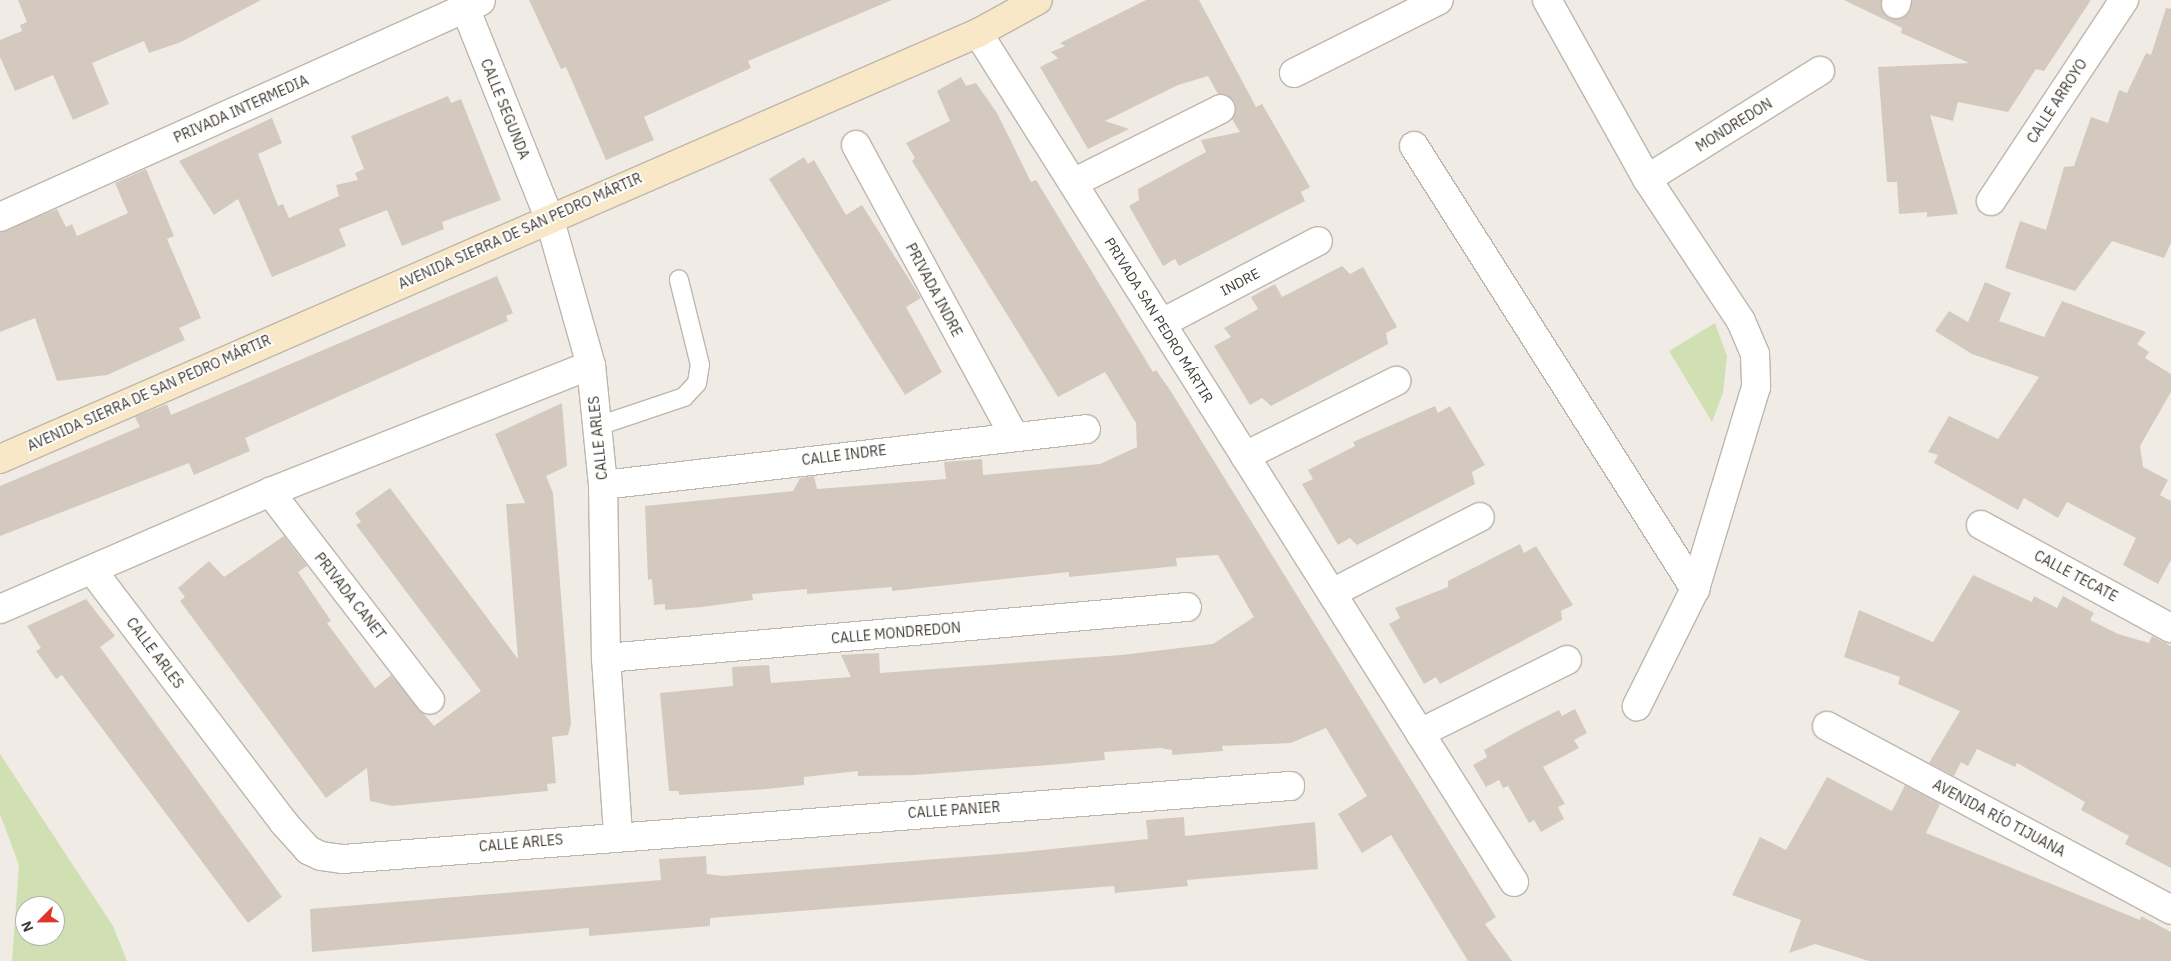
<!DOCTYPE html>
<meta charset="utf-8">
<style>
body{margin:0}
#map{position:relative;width:2171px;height:961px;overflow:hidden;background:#f0ece5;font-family:"IBM Plex Sans",sans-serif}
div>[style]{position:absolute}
.green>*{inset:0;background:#d0e0b2}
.building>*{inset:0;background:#d4c9bf}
.roads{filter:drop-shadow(1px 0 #beb6ac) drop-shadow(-1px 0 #beb6ac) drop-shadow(0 1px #beb6ac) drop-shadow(0 -1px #beb6ac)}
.lane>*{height:18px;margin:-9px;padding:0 9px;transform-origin:9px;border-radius:9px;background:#fff}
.street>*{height:28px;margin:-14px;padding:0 14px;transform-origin:14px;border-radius:14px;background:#fff}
.secondary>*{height:28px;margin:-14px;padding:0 14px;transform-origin:14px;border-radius:14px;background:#f8e8c8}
span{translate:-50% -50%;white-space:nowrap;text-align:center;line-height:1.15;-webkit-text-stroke:4px #fff;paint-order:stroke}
.street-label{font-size:14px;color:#423c35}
.north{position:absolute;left:15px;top:896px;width:50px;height:50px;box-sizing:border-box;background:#fff;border:1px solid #b3b1ae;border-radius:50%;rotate:247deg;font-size:14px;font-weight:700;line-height:20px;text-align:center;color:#423c35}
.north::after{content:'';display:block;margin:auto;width:18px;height:22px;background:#e1352b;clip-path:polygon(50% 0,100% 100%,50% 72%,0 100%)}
</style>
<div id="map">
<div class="green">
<div style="clip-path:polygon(1715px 323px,1727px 356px,1723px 393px,1712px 422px,1669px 351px)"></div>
<div style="clip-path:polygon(evenodd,0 754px,113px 926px,127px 961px,12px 961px,19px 865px,0 814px,0 754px,25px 906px,55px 906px,55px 936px,25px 936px,25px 906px)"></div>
</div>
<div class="building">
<div style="clip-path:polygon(18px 0,261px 0,181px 42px,149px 53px,144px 41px,92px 63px,109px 104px,73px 120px,53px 75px,15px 91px,0 57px,0 40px,22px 31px,20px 25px,27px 22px)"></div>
<div style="clip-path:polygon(529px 0,892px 0,748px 61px,751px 68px,644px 117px,654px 140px,606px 160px,566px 67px,561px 69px)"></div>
<div style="clip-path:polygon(1146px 0,1199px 0,1256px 107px,1262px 104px,1310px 187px,1301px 192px,1305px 201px,1179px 266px,1175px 259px,1163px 266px,1129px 206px,1139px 200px,1138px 189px,1206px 152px,1201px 140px,1240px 132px,1232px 119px,1235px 102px,1218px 94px,1208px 76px,1178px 85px,1105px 121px,1129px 129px,1088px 149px,1040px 67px,1058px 58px,1051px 52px,1065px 46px,1060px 43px)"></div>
<div style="clip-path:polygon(1844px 0,1881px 0,1885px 15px,1893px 19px,1907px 15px,1912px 0,2091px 0,2044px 71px,2036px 69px,2008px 112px,1958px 102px,1953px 121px,1930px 115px,1958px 214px,1927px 217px,1927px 212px,1899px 214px,1897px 182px,1887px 182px,1878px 67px,1969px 63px,1901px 33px,1902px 28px)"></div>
<div style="clip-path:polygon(2166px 8px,2171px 9px,2171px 243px,2164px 258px,2112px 241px,2075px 291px,2005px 268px,2020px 221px,2046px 230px,2064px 167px,2074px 166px,2091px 117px,2108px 123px,2119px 90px,2127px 93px,2146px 53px,2151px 55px)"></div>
<div style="clip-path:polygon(961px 77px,966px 86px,976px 83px,997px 113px,1031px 182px,1036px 180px,1153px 372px,1156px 370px,1170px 390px,1496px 917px,1485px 924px,1512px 961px,1468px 961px,1391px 835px,1362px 853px,1338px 814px,1367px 796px,1326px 728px,1291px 743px,1222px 746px,1223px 751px,1172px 755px,1172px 750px,1160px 748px,1104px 752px,1105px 760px,1062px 764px,915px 775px,858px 776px,858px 771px,804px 777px,804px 785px,767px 789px,679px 795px,679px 791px,669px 791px,660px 693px,733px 686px,732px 667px,769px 665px,771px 683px,851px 677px,841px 655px,879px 653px,880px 673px,1121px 655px,1213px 644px,1254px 617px,1218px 555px,1176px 558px,1177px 566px,1069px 577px,1069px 572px,892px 591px,892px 587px,807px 594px,807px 589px,752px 594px,753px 600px,702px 607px,665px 610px,665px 604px,654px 605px,652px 579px,648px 580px,645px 506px,793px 491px,800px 478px,814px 476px,817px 489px,946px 479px,944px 462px,982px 459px,983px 475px,1100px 464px,1137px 447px,1136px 423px,1105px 372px,1058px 397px,912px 161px,915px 158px,906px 143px,950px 121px,937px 91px)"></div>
<div style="clip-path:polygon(448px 96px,451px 103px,461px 99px,501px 200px,442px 222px,444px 229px,402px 246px,387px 210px,339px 229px,346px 246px,272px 277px,238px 199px,214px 215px,179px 161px,272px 118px,282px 143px,258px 154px,278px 206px,283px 204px,289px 218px,339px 196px,336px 185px,358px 180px,355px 173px,364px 169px,351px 136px)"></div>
<div style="clip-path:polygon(804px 157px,808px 164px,814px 160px,846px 215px,862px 205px,921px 298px,906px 307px,942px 372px,905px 395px,769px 179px)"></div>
<div style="clip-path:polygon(146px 169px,174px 236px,167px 239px,201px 318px,179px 328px,185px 340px,107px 375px,57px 381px,35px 318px,0 332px,0 232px,57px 209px,66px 227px,72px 224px,77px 236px,128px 213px,115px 183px)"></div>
<div style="clip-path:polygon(1342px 266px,1350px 274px,1363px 267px,1397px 327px,1386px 333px,1388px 344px,1271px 406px,1262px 398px,1250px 405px,1214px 346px,1231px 337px,1224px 328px,1258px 309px,1251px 297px,1275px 284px,1282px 297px)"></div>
<div style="clip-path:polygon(497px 276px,513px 313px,506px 316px,508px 321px,245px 438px,250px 451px,194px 475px,189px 463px,0 536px,0 486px,140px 427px,135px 417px,167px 404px,171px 415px)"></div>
<div style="clip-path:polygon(1985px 282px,2011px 293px,1999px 321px,2044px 337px,2062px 301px,2146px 332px,2137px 344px,2149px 352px,2145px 358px,2171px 374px,2171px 392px,2140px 446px,2143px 467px,2168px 480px,2160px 495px,2171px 501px,2171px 560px,2158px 584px,2123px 565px,2136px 538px,2067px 502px,2058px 518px,2024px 498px,2018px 510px,1934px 463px,1938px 455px,1928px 452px,1949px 416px,1998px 439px,2039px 377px,1972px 354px,1935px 331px,1949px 311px,1968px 322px)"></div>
<div style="clip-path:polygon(562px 403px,567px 466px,546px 476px,553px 493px,571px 724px,568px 735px,552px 737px,556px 783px,547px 784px,548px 791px,392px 806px,370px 801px,367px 768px,326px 798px,180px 601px,185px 597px,178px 588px,209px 561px,224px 577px,284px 536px,307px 566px,298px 572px,331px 621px,327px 623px,375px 688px,391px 675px,434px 726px,481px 691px,356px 525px,361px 522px,355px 513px,390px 488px,518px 659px,506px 504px,525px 503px,495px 434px)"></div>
<div style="clip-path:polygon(1435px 406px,1438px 413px,1450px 406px,1485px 465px,1472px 472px,1475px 484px,1357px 545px,1350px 538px,1338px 545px,1302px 484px,1313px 479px,1308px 470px,1355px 446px,1353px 442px)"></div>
<div style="clip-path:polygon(1520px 544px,1524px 553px,1536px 546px,1573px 605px,1561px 611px,1562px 620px,1440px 684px,1436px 677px,1424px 684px,1389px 624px,1400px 618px,1395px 608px,1448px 587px,1448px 581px)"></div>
<div style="clip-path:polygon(1973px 575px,2032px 602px,2034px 596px,2057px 608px,2063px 596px,2094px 613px,2090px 620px,2118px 634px,2149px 643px,2152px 636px,2171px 646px,2171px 868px,2125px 844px,2129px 836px,2081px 810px,2085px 802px,2017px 763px,2015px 767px,1977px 749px,1968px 766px,1961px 762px,1954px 776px,1929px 763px,1960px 711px,1898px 684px,1900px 677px,1844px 657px,1859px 610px,1933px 642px)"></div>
<div style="clip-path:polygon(86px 599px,115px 636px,100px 647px,282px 897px,248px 923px,62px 675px,56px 679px,36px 651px,41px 648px,27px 626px)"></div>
<div style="clip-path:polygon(1575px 709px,1587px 733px,1574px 740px,1579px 748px,1543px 767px,1565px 804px,1558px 807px,1564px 819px,1541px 832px,1534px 820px,1529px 823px,1508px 786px,1503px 788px,1499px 780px,1486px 787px,1473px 765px,1487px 757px,1484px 750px,1525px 727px,1559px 710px,1562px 716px)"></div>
<div style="clip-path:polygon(1827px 777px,1892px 811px,1905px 785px,1940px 804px,1926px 833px,2140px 920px,2141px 916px,2171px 932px,2171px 961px,1869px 961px,1815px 944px,1789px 953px,1801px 920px,1732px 895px,1760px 837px,1786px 850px)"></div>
<div style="clip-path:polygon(1184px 817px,1185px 836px,1315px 822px,1318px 869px,1187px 880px,1188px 886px,1115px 893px,1114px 886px,710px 918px,710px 926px,589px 936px,589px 928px,312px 952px,310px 909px,661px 880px,659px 859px,706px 856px,707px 874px,723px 876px,1023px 852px,1148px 839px,1146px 820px)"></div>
</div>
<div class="roads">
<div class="lane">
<div style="left:598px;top:426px;width:91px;rotate:-18.6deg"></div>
<div style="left:684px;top:397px;width:19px;rotate:-47deg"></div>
<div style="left:697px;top:383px;width:18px;rotate:-81deg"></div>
<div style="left:700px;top:365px;width:88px;rotate:-103.9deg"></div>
</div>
<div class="street">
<div style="left:462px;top:0;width:234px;rotate:68.2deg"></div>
<div style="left:549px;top:217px;width:154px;rotate:74.2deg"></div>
<div style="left:591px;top:365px;width:121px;rotate:84.3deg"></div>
<div style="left:603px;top:485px;width:173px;rotate:89deg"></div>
<div style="left:606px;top:658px;width:177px;rotate:86.1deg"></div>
<div style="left:1547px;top:0;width:205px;rotate:60.8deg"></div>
<div style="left:1647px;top:179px;width:170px;rotate:56.5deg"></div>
<div style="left:1741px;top:321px;width:36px;rotate:67deg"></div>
<div style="left:1755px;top:354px;width:33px;rotate:88deg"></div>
<div style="left:1756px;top:387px;width:211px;rotate:106.8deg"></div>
<div style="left:1695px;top:589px;width:131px;rotate:116.4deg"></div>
<div style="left:1896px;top:4px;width:4px;rotate:-76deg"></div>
<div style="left:978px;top:33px;width:1004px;rotate:57.73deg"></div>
<div style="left:1294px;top:73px;width:162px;rotate:-26.7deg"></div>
<div style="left:856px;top:145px;width:329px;rotate:61.5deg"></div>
<div style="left:1414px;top:146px;width:525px;rotate:57.61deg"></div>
<div style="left:1647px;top:179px;width:204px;rotate:-32deg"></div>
<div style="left:1073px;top:183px;width:165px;rotate:-26.6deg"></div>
<div style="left:1991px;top:201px;width:241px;rotate:-56.5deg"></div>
<div style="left:0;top:217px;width:527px;rotate:-24.18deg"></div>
<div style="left:1162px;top:323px;width:176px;rotate:-27.7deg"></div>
<div style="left:1245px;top:456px;width:169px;rotate:-26.4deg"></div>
<div style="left:603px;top:485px;width:486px;rotate:-6.6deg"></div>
<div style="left:270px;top:492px;width:262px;rotate:52.4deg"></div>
<div style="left:1981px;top:525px;width:216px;rotate:28.5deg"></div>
<div style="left:92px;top:570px;width:318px;rotate:52.8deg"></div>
<div style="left:284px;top:823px;width:36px;rotate:48deg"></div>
<div style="left:308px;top:850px;width:14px;rotate:25deg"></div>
<div style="left:321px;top:856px;width:22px;rotate:8deg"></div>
<div style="left:343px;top:859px;width:950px;rotate:-4.41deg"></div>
<div style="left:1332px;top:593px;width:166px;rotate:-27.2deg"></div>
<div style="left:0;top:609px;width:294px;rotate:-23.4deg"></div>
<div style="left:270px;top:492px;width:345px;rotate:-21.6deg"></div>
<div style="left:606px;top:658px;width:583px;rotate:-5.02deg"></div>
<div style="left:1827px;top:726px;width:390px;rotate:28.1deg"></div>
<div style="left:1420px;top:733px;width:164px;rotate:-26.4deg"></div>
</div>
<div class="secondary">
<div style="left:0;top:459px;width:1067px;rotate:-23.54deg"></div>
<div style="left:978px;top:33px;width:68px;rotate:-28.8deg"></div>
</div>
</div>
<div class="street-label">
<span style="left:2057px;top:101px;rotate:-57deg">CALLE ARROYO</span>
<span style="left:241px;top:109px;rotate:-24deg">PRIVADA INTERMEDIA</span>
<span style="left:505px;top:109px;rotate:68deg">CALLE SEGUNDA</span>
<span style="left:1734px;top:125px;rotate:-32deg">MONDREDON</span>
<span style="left:520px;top:231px;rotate:-24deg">AVENIDA SIERRA DE SAN PEDRO MÁRTIR</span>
<span style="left:1240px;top:282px;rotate:-28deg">INDRE</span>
<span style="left:934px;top:290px;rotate:62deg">PRIVADA INDRE</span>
<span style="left:1159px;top:320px;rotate:58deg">PRIVADA SAN PEDRO MÁRTIR</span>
<span style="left:149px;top:393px;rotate:-24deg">AVENIDA SIERRA DE SAN PEDRO MÁRTIR</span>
<span style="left:598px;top:438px;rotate:-96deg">CALLE ARLES</span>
<span style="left:844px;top:455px;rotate:-7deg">CALLE INDRE</span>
<span style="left:2076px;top:576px;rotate:28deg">CALLE TECATE</span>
<span style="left:350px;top:596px;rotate:52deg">PRIVADA CANET</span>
<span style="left:896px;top:633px;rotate:-5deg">CALLE MONDREDON</span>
<span style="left:155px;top:653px;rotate:53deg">CALLE ARLES</span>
<span style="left:954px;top:810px;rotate:-4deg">CALLE PANIER</span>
<span style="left:1999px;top:818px;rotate:28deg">AVENIDA RÍO TIJUANA</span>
<span style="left:521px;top:843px;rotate:-5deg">CALLE ARLES</span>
</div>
<div class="north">N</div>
</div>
